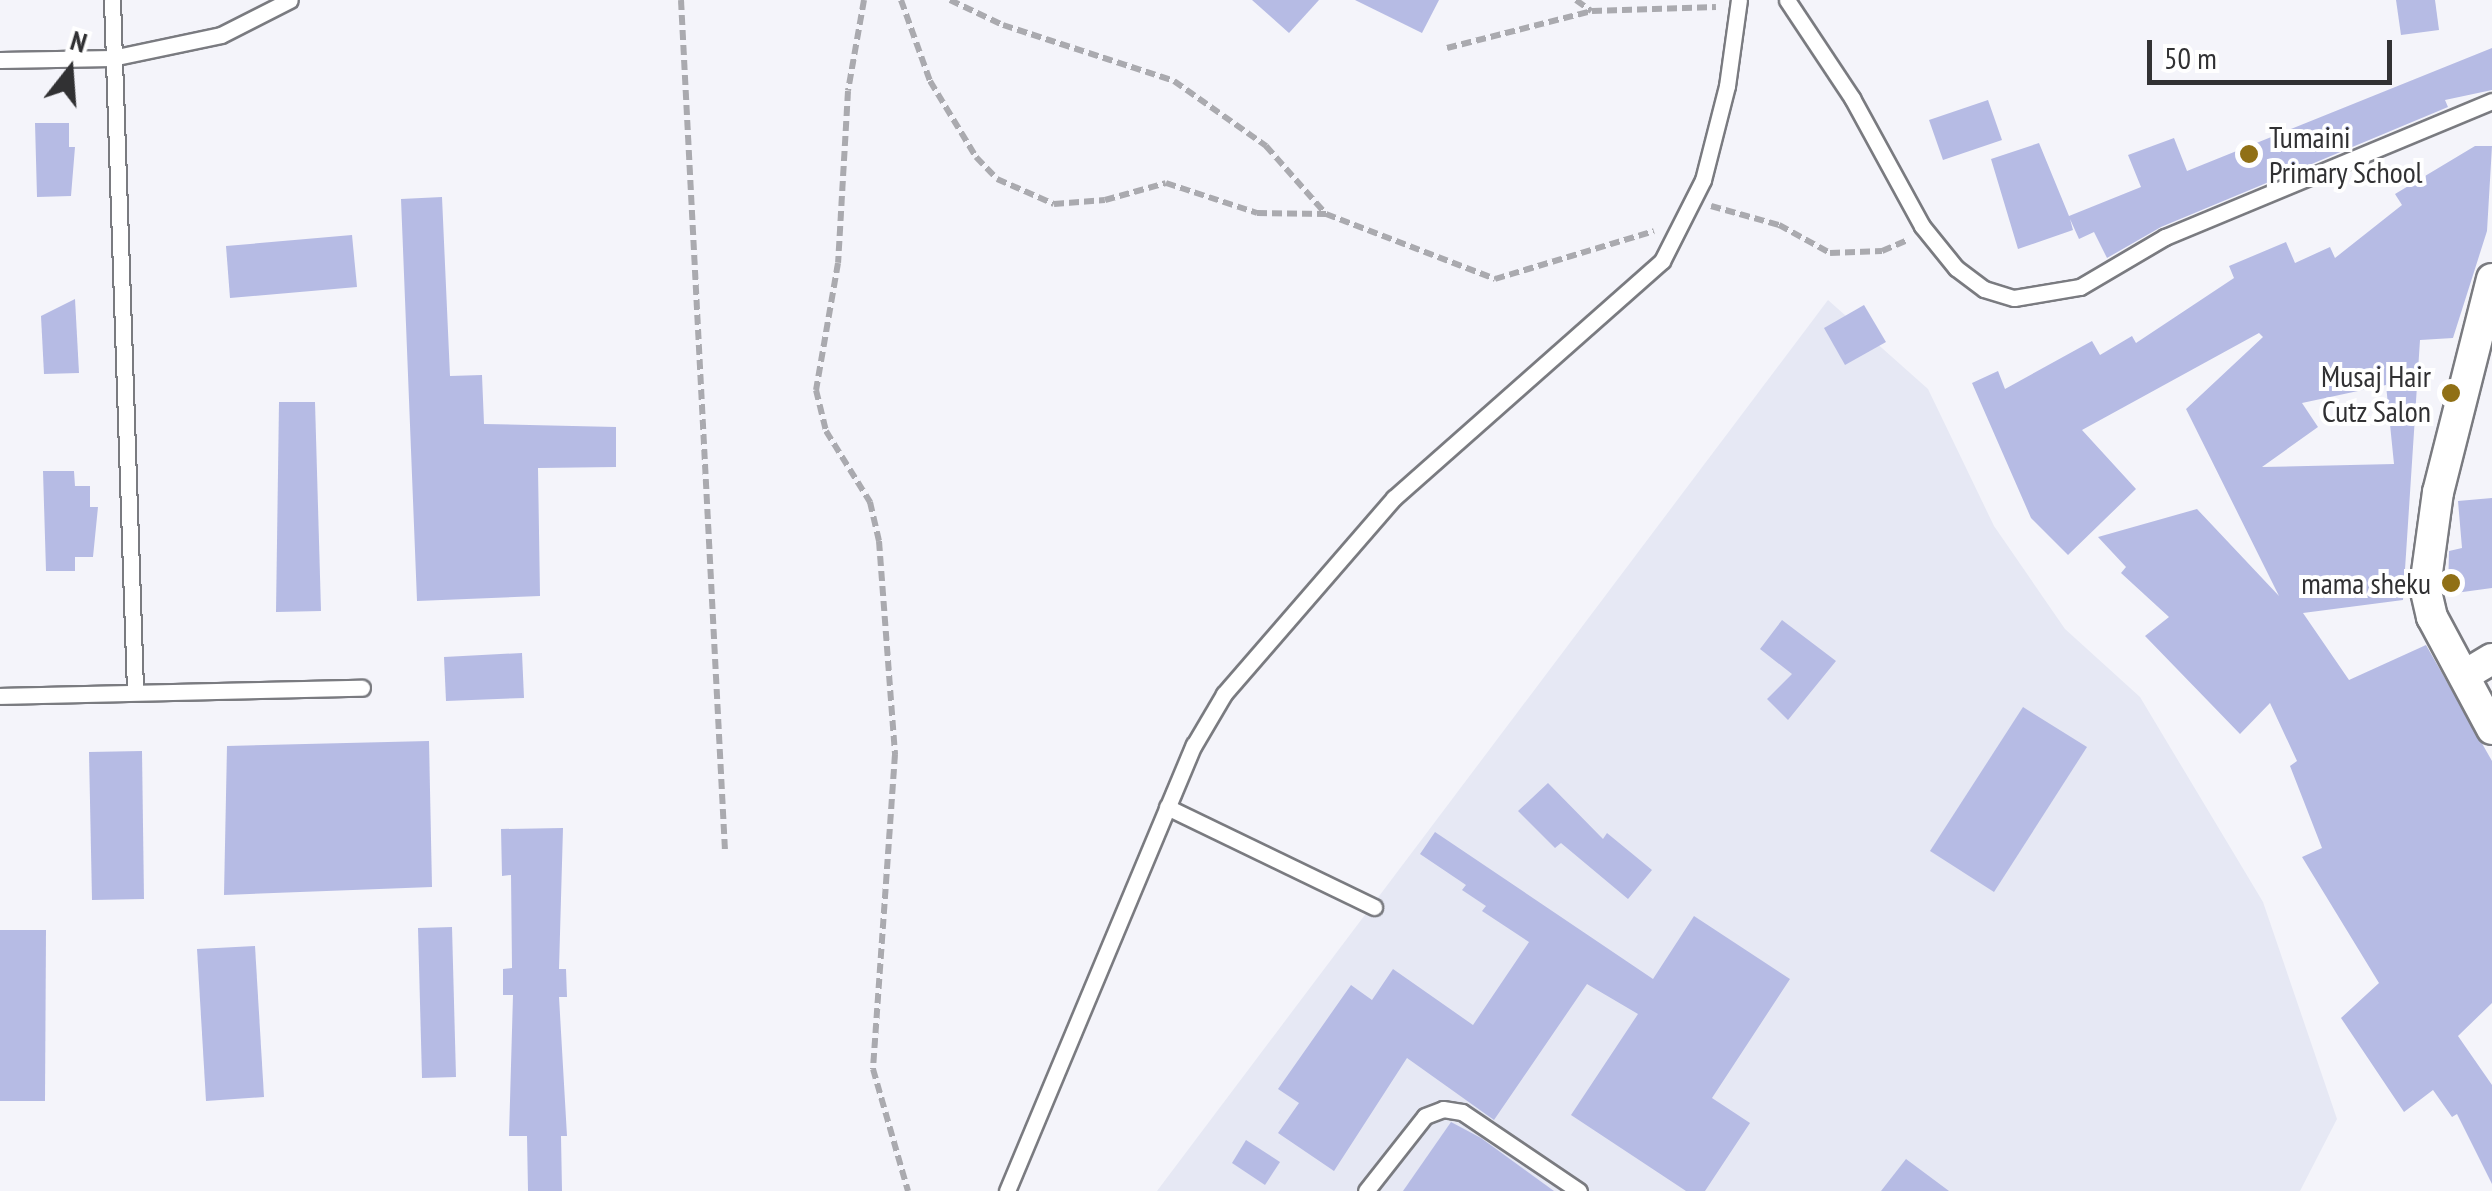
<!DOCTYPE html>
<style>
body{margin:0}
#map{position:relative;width:2492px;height:1191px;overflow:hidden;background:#f4f4fa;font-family:"PT Sans Narrow",sans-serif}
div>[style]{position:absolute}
.built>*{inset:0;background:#e6e8f4}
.building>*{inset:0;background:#b6bbe4}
.path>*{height:6px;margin-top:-3px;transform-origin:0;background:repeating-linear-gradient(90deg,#aaaaaf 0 10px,transparent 0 15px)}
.roads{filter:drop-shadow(2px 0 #7a7b80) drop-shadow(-2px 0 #7a7b80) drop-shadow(0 2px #7a7b80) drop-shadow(0 -2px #7a7b80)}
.lane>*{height:15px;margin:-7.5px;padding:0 7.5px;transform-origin:7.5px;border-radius:7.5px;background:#fff}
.street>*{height:30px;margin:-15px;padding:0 15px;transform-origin:15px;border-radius:15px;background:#fff}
.dots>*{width:28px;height:28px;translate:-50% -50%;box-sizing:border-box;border:5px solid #fff;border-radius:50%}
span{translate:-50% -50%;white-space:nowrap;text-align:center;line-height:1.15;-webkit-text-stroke:8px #fff;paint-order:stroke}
.poi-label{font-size:30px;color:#313133}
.left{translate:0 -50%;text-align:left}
.right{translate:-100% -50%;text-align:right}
.north{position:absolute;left:20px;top:20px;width:100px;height:100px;-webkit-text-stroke:8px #fff;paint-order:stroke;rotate:17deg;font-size:28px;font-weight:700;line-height:40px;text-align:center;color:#313133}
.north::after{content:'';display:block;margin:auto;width:35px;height:45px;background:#313133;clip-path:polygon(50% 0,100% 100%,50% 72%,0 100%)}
.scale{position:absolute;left:2147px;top:40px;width:245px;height:45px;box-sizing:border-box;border:5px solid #313133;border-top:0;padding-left:12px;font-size:30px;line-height:35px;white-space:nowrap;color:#313133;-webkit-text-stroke:8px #fff;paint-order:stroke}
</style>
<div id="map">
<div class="built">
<div style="clip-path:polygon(1828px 300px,1928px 389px,1994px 526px,2065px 629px,2140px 697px,2263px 902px,2337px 1119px,2300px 1191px,1157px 1191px)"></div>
</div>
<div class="building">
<div style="clip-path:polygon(1252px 0,1319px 0,1289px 33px)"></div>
<div style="clip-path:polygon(1355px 0,1439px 0,1422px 33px)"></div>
<div style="clip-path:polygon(2396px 0,2435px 0,2439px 30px,2401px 35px)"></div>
<div style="clip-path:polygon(2492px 48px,2492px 90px,2445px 100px,2448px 107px,2161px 227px,2107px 258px,2094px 232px,2079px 239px,2070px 219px,2073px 230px,2018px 249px,1991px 159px,2039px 143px,2069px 216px,2141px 187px,2128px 155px,2174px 138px,2187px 171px)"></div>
<div style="clip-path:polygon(1988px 100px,2002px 140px,1943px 160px,1929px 120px)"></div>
<div style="clip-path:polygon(35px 123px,69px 123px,69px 147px,75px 147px,71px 196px,37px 197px)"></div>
<div style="clip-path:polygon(evenodd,2475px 146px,2492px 146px,2487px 231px,2453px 338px,2420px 340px,2403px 600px,2303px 613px,2349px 680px,2426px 645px,2492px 761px,2492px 1003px,2458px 1036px,2492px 1085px,2492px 1184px,2457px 1114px,2452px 1117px,2433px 1090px,2404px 1112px,2341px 1018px,2379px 983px,2302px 857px,2322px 848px,2290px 766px,2297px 761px,2270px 703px,2240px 734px,2145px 636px,2169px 617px,2121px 573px,2126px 567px,2098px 537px,2197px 509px,2279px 596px,2186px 409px,2263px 337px,2259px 333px,2082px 430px,2136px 489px,2068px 555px,2031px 518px,1972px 383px,1998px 371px,2005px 389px,2092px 341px,2100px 355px,2132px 336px,2136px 343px,2234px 278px,2229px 266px,2286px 242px,2295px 263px,2330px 247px,2335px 258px,2402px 205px,2395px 194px,2475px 146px,2386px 385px,2394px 464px,2262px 467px,2318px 427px,2302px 403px,2386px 385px)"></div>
<div style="clip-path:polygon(442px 197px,450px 376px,482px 375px,484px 424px,616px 427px,616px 467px,538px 468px,540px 596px,417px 601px,401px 199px)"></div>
<div style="clip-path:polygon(352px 235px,357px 287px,230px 298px,226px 246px)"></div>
<div style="clip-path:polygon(75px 299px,79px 373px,44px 374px,41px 316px)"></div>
<div style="clip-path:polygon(1864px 305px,1886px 342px,1845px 365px,1824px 328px)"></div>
<div style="clip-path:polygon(279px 402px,315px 402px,321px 611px,276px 612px)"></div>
<div style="clip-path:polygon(43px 471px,74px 471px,75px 486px,90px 486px,90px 507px,98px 507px,93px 557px,75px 557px,75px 571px,46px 571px)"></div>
<div style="clip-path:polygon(2492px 498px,2492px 588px,2448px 594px,2449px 551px,2462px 548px,2458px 501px)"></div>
<div style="clip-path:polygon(1782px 620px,1836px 661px,1788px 720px,1767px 699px,1792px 674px,1760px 649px)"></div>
<div style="clip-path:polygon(522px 653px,524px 698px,446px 701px,444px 657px)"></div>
<div style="clip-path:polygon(2023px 707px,2087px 747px,1994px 892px,1930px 851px)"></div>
<div style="clip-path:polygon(429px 741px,432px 887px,224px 895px,227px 746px)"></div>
<div style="clip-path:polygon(142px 751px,144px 899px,92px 900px,89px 752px)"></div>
<div style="clip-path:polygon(1548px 783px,1603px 839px,1607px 833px,1652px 870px,1628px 899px,1561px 843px,1555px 848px,1518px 811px)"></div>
<div style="clip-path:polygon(563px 828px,559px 969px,566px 969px,567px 997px,559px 997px,567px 1136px,561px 1136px,562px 1191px,528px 1191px,527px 1136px,509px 1136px,513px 995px,503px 995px,503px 969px,512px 968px,511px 875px,502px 876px,501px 829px)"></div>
<div style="clip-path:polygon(1435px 832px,1653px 979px,1694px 916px,1790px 979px,1712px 1098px,1750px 1123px,1705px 1191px,1686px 1191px,1571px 1115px,1638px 1014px,1587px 984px,1494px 1120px,1407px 1058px,1334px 1171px,1278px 1133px,1299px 1103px,1278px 1089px,1351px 985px,1372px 1000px,1393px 969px,1473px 1025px,1529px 942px,1482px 911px,1486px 906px,1462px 890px,1466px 885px,1420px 854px)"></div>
<div style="clip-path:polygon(452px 927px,456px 1077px,422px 1078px,418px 928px)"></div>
<div style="clip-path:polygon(0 930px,46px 930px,45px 1101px,0 1101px)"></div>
<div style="clip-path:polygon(255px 946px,264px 1097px,206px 1101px,197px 949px)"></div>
<div style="clip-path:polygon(1451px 1122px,1481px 1138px,1554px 1191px,1403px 1191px)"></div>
<div style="clip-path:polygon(1246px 1140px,1280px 1162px,1265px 1185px,1232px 1163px)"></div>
<div style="clip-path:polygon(1906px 1159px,1949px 1191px,1881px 1191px)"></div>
</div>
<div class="path">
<div style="left:681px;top:0;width:853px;rotate:87.04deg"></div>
<div style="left:864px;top:0;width:92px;rotate:100deg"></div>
<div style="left:848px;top:91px;width:172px;rotate:93.3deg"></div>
<div style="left:838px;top:263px;width:129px;rotate:99.8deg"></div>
<div style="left:816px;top:390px;width:42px;rotate:76.3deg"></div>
<div style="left:826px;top:431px;width:84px;rotate:58.2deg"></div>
<div style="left:870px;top:502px;width:40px;rotate:77deg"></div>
<div style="left:879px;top:541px;width:214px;rotate:85.7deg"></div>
<div style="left:895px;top:754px;width:316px;rotate:94deg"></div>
<div style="left:873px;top:1069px;width:127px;rotate:74deg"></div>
<div style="left:901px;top:0;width:86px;rotate:70.3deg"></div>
<div style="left:930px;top:81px;width:89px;rotate:58.8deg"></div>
<div style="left:976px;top:157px;width:30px;rotate:46deg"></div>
<div style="left:997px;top:179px;width:62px;rotate:23.7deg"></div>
<div style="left:1054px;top:204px;width:51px;rotate:-4.5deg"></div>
<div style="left:1105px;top:200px;width:63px;rotate:-15.6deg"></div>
<div style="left:1166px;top:183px;width:96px;rotate:18.2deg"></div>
<div style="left:1257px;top:213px;width:69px;rotate:0.8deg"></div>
<div style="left:1326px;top:214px;width:181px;rotate:21deg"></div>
<div style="left:1495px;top:279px;width:166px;rotate:-16.8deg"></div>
<div style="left:950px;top:0;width:59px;rotate:25.3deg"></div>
<div style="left:1003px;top:25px;width:180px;rotate:18.1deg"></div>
<div style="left:1174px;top:81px;width:113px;rotate:35.2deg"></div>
<div style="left:1266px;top:146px;width:91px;rotate:48.6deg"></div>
<div style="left:1576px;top:0;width:19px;rotate:36deg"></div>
<div style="left:1447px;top:48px;width:150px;rotate:-14.3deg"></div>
<div style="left:1592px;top:11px;width:124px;rotate:-1.8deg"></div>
<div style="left:1711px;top:206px;width:71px;rotate:15.6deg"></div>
<div style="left:1779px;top:225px;width:58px;rotate:28.8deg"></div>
<div style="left:1830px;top:253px;width:52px;rotate:-2.2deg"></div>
<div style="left:1882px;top:251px;width:26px;rotate:-23deg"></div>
</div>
<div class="roads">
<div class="lane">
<div style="left:112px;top:0;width:691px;rotate:88.09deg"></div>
<div style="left:1787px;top:0;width:118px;rotate:56.4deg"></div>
<div style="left:1852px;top:98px;width:146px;rotate:61.3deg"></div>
<div style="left:1922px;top:226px;width:54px;rotate:51deg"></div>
<div style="left:1956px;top:268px;width:35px;rotate:37deg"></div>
<div style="left:1984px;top:289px;width:31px;rotate:17deg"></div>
<div style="left:2014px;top:298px;width:67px;rotate:-9.5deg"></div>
<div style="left:2080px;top:287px;width:99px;rotate:-30.5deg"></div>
<div style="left:2165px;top:237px;width:354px;rotate:-22.6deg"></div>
<div style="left:0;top:60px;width:112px;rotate:-1deg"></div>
<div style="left:112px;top:58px;width:111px;rotate:-11.9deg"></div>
<div style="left:221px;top:35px;width:77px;rotate:-26.9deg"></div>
<div style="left:0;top:696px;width:362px;rotate:-1.3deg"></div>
<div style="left:1167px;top:807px;width:230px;rotate:25.8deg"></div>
<div style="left:1007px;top:1191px;width:484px;rotate:-67.3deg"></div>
<div style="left:1194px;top:745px;width:59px;rotate:-59.5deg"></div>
<div style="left:1224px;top:694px;width:259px;rotate:-49.1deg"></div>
<div style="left:1394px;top:498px;width:358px;rotate:-41.5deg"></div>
<div style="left:1662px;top:261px;width:91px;rotate:-63.2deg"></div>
<div style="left:1703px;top:180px;width:97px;rotate:-75.7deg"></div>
<div style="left:1727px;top:86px;width:87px;rotate:-82.1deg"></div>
<div style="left:1366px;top:1191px;width:95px;rotate:-51.8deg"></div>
<div style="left:1425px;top:1116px;width:19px;rotate:-21deg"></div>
<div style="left:1443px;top:1109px;width:19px;rotate:9deg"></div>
<div style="left:1462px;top:1112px;width:141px;rotate:34deg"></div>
</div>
<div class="street">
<div style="left:2492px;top:279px;width:220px;rotate:104.2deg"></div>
<div style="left:2438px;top:492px;width:96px;rotate:97.8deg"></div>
<div style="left:2425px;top:587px;width:31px;rotate:77deg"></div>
<div style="left:2432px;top:617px;width:127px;rotate:61.8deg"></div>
<div style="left:2465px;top:675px;width:31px;rotate:-31deg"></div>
</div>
</div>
<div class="dots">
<div style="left:2249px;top:154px;background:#907016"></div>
<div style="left:2451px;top:393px;background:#907016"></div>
<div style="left:2451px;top:583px;background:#907016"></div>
</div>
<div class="poi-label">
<span class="left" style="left:2269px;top:154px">Tumaini<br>Primary School</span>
<span class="right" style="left:2431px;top:393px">Musaj Hair<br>Cutz Salon</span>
<span class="right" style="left:2431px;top:583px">mama sheku</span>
</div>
<div class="north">N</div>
<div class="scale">50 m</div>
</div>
